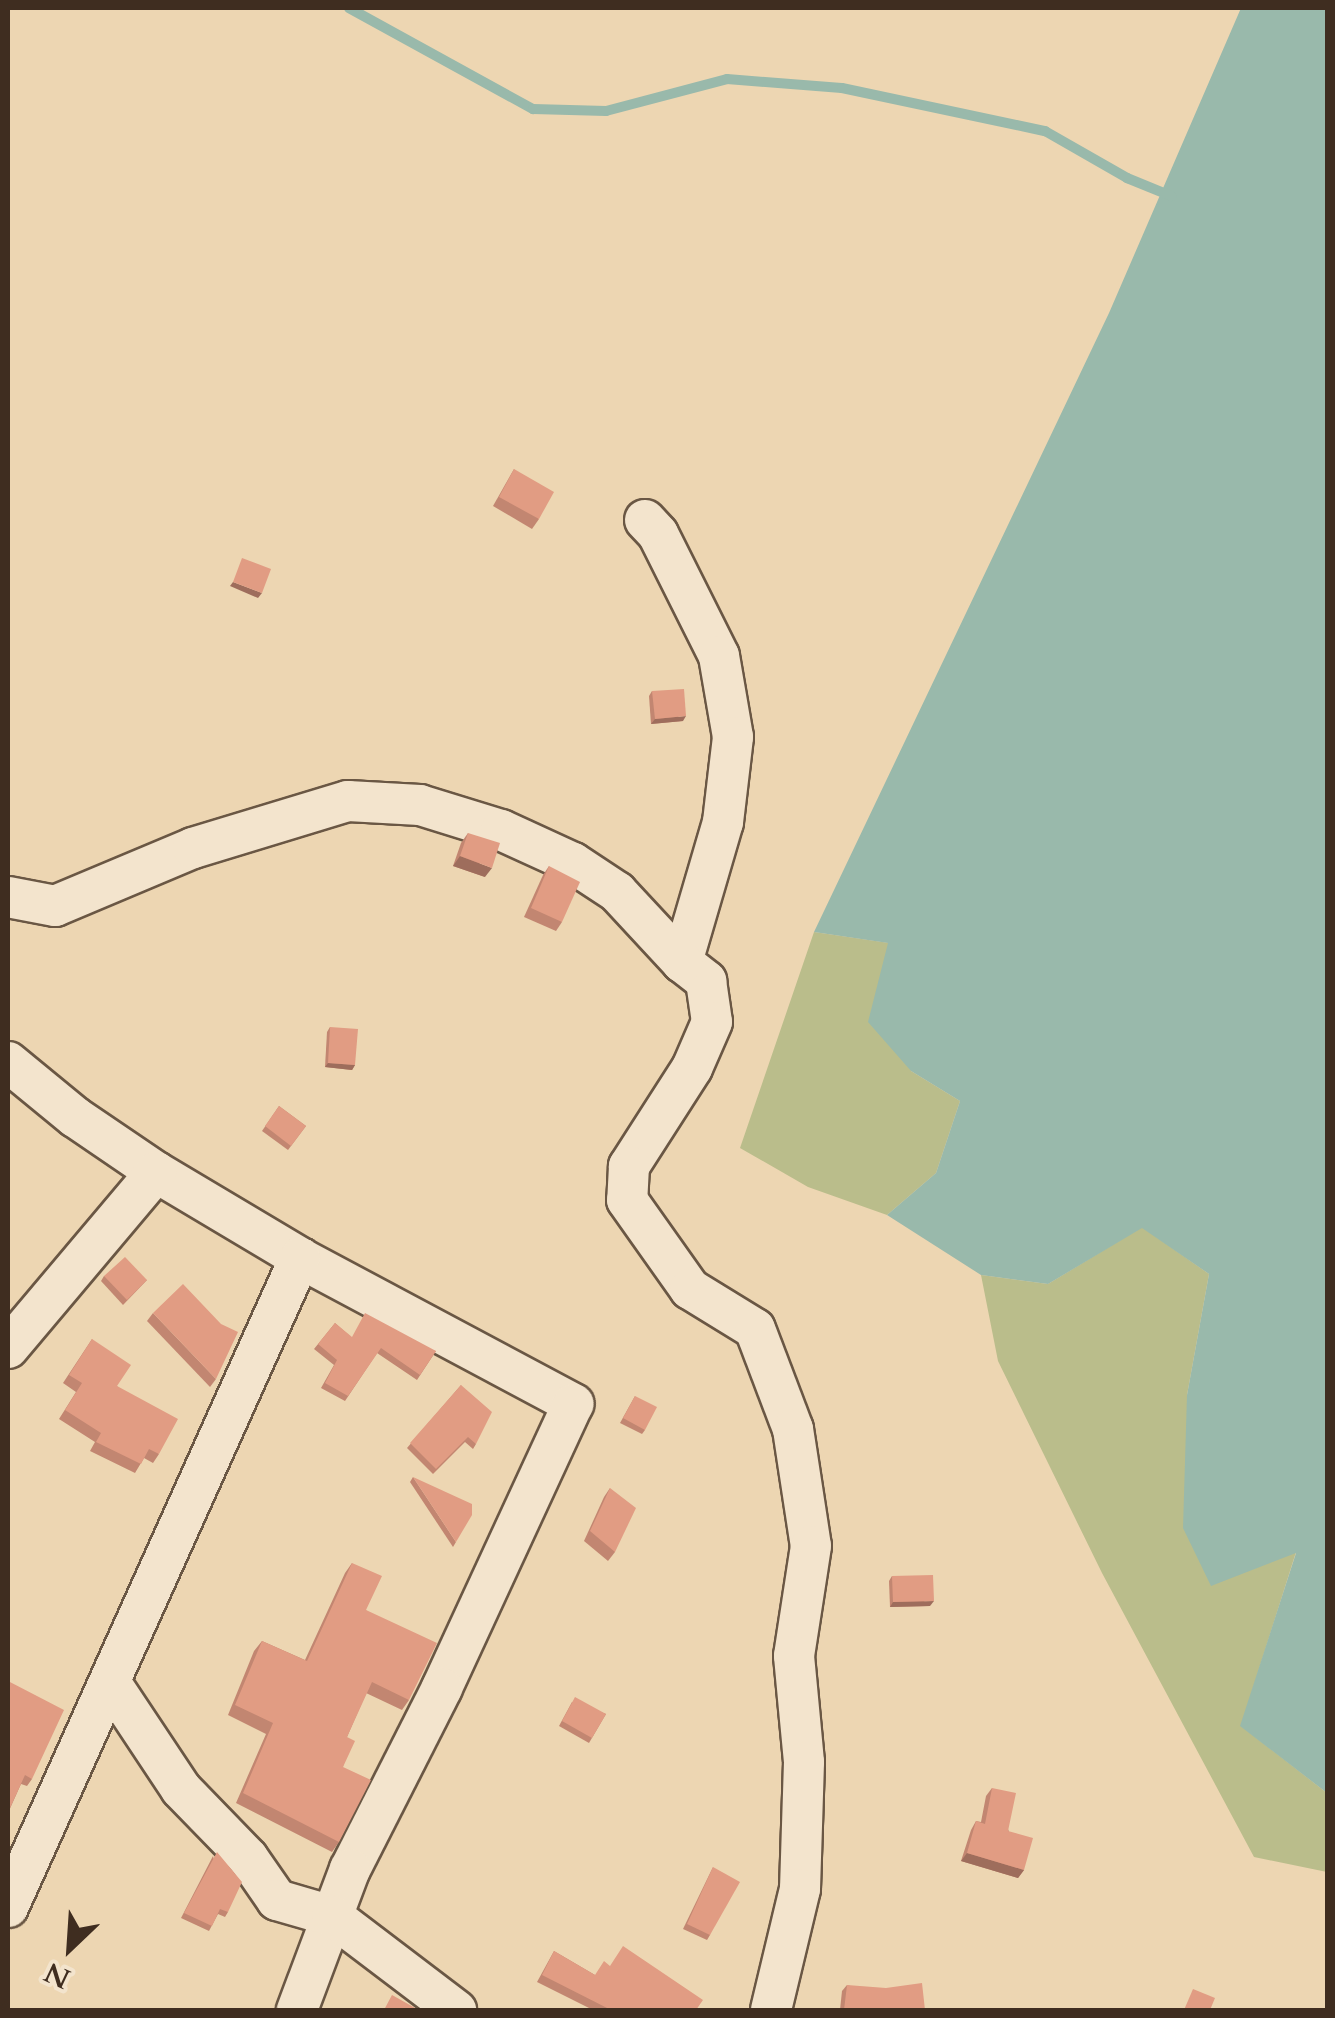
<!DOCTYPE html>
<style>
body{margin:0}
#map{position:relative;width:1335px;height:2018px;overflow:hidden;background:#edd6b2;font-family:Cardo,serif}
div>[style]{position:absolute}
.green>*{inset:0;background:#babd8b}
.water>*{inset:0;background:#99b9ab}
.stream>*{height:10px;margin:-5px;padding:0 5px;transform-origin:5px;border-radius:5px;background:#99b9ab}
.roads{filter:drop-shadow(2px 0 #6a5744) drop-shadow(-2px 0 #6a5744) drop-shadow(0 2px #6a5744) drop-shadow(0 -2px #6a5744)}
.minor>*{height:40px;margin:-20px;padding:0 20px;transform-origin:20px;border-radius:20px;background:#f3e4cd}
.wall>*{inset:0;background:#c28671}
.shaded-wall>*{inset:0;background:#9e6d5c}
.building>*{inset:0;background:#e19c83}
span{translate:-50% -50%;white-space:nowrap;text-align:center;line-height:1.15;-webkit-text-stroke:9px #f3e4cd;paint-order:stroke}
.frame{position:absolute;inset:0;border:10px solid #3f2d20;pointer-events:none}
.north{position:absolute;left:20px;top:1898px;width:100px;height:100px;-webkit-text-stroke:8px #f3e4cd;paint-order:stroke;rotate:205deg;font-size:28px;font-weight:700;line-height:40px;text-align:center;color:#3f2d20}
.north::after{content:'';display:block;margin:auto;width:35px;height:45px;background:#3f2d20;clip-path:polygon(50% 0,100% 100%,50% 72%,0 100%)}
</style>
<div id="map">
<div class="green">
<div style="clip-path:polygon(814px 932px,889px 943px,911px 1071px,960px 1101px,936px 1173px,887px 1215px,808px 1187px,740px 1148px)"></div>
<div style="clip-path:polygon(1142px 1227px,1209px 1274px,1187px 1395px,1296px 1552px,1241px 1726px,1327px 1793px,1327px 1872px,1254px 1857px,1102px 1573px,998px 1361px,981px 1275px,1048px 1284px)"></div>
</div>
<div class="water">
<div style="clip-path:polygon(1241px 8px,1328px 8px,1327px 1793px,1240px 1726px,1296px 1553px,1211px 1586px,1183px 1528px,1187px 1395px,1209px 1274px,1142px 1228px,1048px 1284px,981px 1275px,887px 1215px,936px 1173px,960px 1101px,911px 1071px,868px 1022px,888px 943px,814px 932px,1109px 313px)"></div>
</div>
<div class="stream">
<div style="left:349px;top:8px;width:210px;rotate:28.8deg"></div>
<div style="left:533px;top:109px;width:73px;rotate:1.6deg"></div>
<div style="left:606px;top:111px;width:125px;rotate:-14.8deg"></div>
<div style="left:727px;top:79px;width:115px;rotate:4.5deg"></div>
<div style="left:842px;top:88px;width:208px;rotate:12deg"></div>
<div style="left:1045px;top:131px;width:95px;rotate:29.8deg"></div>
<div style="left:1127px;top:178px;width:48px;rotate:22.2deg"></div>
</div>
<div class="roads">
<div class="minor">
<div style="left:645px;top:520px;width:19px;rotate:47deg"></div>
<div style="left:658px;top:534px;width:136px;rotate:63.4deg"></div>
<div style="left:719px;top:656px;width:82px;rotate:80.2deg"></div>
<div style="left:733px;top:737px;width:86px;rotate:96.7deg"></div>
<div style="left:723px;top:822px;width:146px;rotate:106.3deg"></div>
<div style="left:682px;top:962px;width:31px;rotate:38deg"></div>
<div style="left:706px;top:981px;width:41px;rotate:81.7deg"></div>
<div style="left:712px;top:1022px;width:50px;rotate:113.5deg"></div>
<div style="left:692px;top:1068px;width:117px;rotate:122.7deg"></div>
<div style="left:629px;top:1166px;width:34px;rotate:93deg"></div>
<div style="left:627px;top:1200px;width:109px;rotate:54.7deg"></div>
<div style="left:690px;top:1289px;width:76px;rotate:31.6deg"></div>
<div style="left:755px;top:1329px;width:107px;rotate:69.2deg"></div>
<div style="left:793px;top:1429px;width:118px;rotate:81.3deg"></div>
<div style="left:811px;top:1546px;width:111px;rotate:98.8deg"></div>
<div style="left:794px;top:1656px;width:106px;rotate:84.6deg"></div>
<div style="left:804px;top:1762px;width:127px;rotate:91.8deg"></div>
<div style="left:800px;top:1889px;width:124px;rotate:103.5deg"></div>
<div style="left:8px;top:897px;width:48px;rotate:10.8deg"></div>
<div style="left:55px;top:906px;width:150px;rotate:-22.8deg"></div>
<div style="left:193px;top:848px;width:162px;rotate:-16.9deg"></div>
<div style="left:348px;top:801px;width:72px;rotate:3.2deg"></div>
<div style="left:420px;top:805px;width:85px;rotate:17.2deg"></div>
<div style="left:501px;top:830px;width:79px;rotate:24.6deg"></div>
<div style="left:573px;top:863px;width:53px;rotate:33.4deg"></div>
<div style="left:617px;top:892px;width:96px;rotate:47.1deg"></div>
<div style="left:8px;top:1062px;width:87px;rotate:39.4deg"></div>
<div style="left:75px;top:1117px;width:98px;rotate:34.2deg"></div>
<div style="left:156px;top:1172px;width:168px;rotate:30.8deg"></div>
<div style="left:300px;top:1258px;width:310px;rotate:28.1deg"></div>
<div style="left:573px;top:1404px;width:313px;rotate:114.8deg"></div>
<div style="left:442px;top:1688px;width:203px;rotate:116.9deg"></div>
<div style="left:350px;top:1869px;width:151px;rotate:110.6deg"></div>
<div style="left:8px;top:1348px;width:230px;rotate:-49.9deg"></div>
<div style="left:110px;top:1682px;width:128px;rotate:56.4deg"></div>
<div style="left:181px;top:1789px;width:96px;rotate:45.8deg"></div>
<div style="left:248px;top:1858px;width:51px;rotate:55.4deg"></div>
<div style="left:277px;top:1900px;width:57px;rotate:16.2deg"></div>
<div style="left:332px;top:1916px;width:156px;rotate:37.2deg"></div>
<div style="left:8px;top:1907px;width:712px;rotate:-65.78deg"></div>
</div>
</div>
<div class="wall">
<div style="clip-path:polygon(514px 469px,539px 519px,532px 529px,493px 506px)"></div>
<div style="clip-path:polygon(652px 691px,683px 721px,651px 724px,649px 696px)"></div>
<div style="clip-path:polygon(468px 833px,485px 877px,453px 866px,461px 843px)"></div>
<div style="clip-path:polygon(549px 866px,562px 922px,556px 931px,524px 917px,543px 875px)"></div>
<div style="clip-path:polygon(330px 1027px,355px 1065px,352px 1070px,325px 1067px,327px 1032px)"></div>
<div style="clip-path:polygon(279px 1106px,306px 1126px,288px 1150px,262px 1131px)"></div>
<div style="clip-path:polygon(104px 1276px,147px 1280px,123px 1305px,101px 1281px)"></div>
<div style="clip-path:polygon(153px 1313px,216px 1379px,210px 1387px,147px 1321px)"></div>
<div style="clip-path:polygon(335px 1323px,351px 1337px,436px 1351px,417px 1380px,377px 1353px,345px 1401px,321px 1388px,334px 1365px,314px 1349px)"></div>
<div style="clip-path:polygon(92px 1339px,117px 1386px,159px 1454px,153px 1463px,144px 1458px,135px 1473px,90px 1451px,95px 1442px,59px 1419px,76px 1392px,63px 1383px)"></div>
<div style="clip-path:polygon(461px 1385px,476px 1444px,473px 1449px,465px 1442px,433px 1474px,407px 1448px)"></div>
<div style="clip-path:polygon(635px 1396px,645px 1430px,642px 1434px,620px 1423px)"></div>
<div style="clip-path:polygon(413px 1477px,456px 1542px,453px 1547px,410px 1482px)"></div>
<div style="clip-path:polygon(610px 1488px,615px 1552px,608px 1561px,584px 1541px,604px 1497px)"></div>
<div style="clip-path:polygon(352px 1563px,366px 1610px,409px 1700px,402px 1710px,366px 1693px,347px 1737px,343px 1767px,339px 1842px,332px 1852px,236px 1803px,266px 1734px,228px 1715px,254px 1651px,262px 1641px,305px 1660px,345px 1573px)"></div>
<div style="clip-path:polygon(892px 1576px,930px 1606px,890px 1607px,889px 1581px)"></div>
<div style="clip-path:polygon(8px 1681px,32px 1779px,27px 1786px,21px 1784px,8px 1813px)"></div>
<div style="clip-path:polygon(572px 1702px,606px 1714px,589px 1743px,559px 1726px)"></div>
<div style="clip-path:polygon(992px 1788px,1024px 1870px,1018px 1878px,961px 1861px,971px 1830px,976px 1821px,981px 1822px,986px 1796px)"></div>
<div style="clip-path:polygon(213px 1856px,228px 1912px,225px 1917px,218px 1914px,209px 1931px,181px 1918px)"></div>
<div style="clip-path:polygon(713px 1867px,710px 1935px,707px 1940px,683px 1929px)"></div>
<div style="clip-path:polygon(554px 1951px,595px 1975px,696px 2010px,593px 2010px,537px 1982px)"></div>
<div style="clip-path:polygon(847px 1985px,925px 2010px,840px 2010px,842px 1991px)"></div>
</div>
<div class="shaded-wall">
<div style="clip-path:polygon(233px 582px,262px 593px,258px 598px,230px 586px)"></div>
<div style="clip-path:polygon(686px 716px,683px 721px,651px 724px,655px 719px)"></div>
<div style="clip-path:polygon(460px 856px,492px 868px,485px 877px,453px 866px)"></div>
<div style="clip-path:polygon(328px 1063px,355px 1065px,352px 1070px,325px 1067px)"></div>
<div style="clip-path:polygon(934px 1601px,930px 1606px,890px 1607px,893px 1602px)"></div>
<div style="clip-path:polygon(967px 1853px,1024px 1870px,1018px 1878px,961px 1861px)"></div>
</div>
<div class="building">
<div style="clip-path:polygon(514px 469px,554px 492px,539px 519px,499px 497px)"></div>
<div style="clip-path:polygon(242px 558px,271px 569px,262px 593px,233px 582px)"></div>
<div style="clip-path:polygon(684px 689px,686px 716px,655px 719px,652px 691px)"></div>
<div style="clip-path:polygon(468px 833px,500px 843px,492px 868px,460px 856px)"></div>
<div style="clip-path:polygon(549px 866px,580px 882px,562px 922px,531px 908px)"></div>
<div style="clip-path:polygon(330px 1027px,358px 1029px,355px 1065px,328px 1063px)"></div>
<div style="clip-path:polygon(279px 1106px,306px 1126px,291px 1146px,265px 1126px)"></div>
<div style="clip-path:polygon(125px 1257px,147px 1280px,127px 1300px,104px 1276px)"></div>
<div style="clip-path:polygon(183px 1284px,221px 1324px,238px 1332px,216px 1379px,153px 1313px)"></div>
<div style="clip-path:polygon(365px 1313px,436px 1351px,420px 1375px,381px 1348px,348px 1396px,325px 1383px,337px 1360px,318px 1344px,335px 1323px,352px 1337px)"></div>
<div style="clip-path:polygon(92px 1339px,131px 1365px,117px 1386px,178px 1419px,159px 1454px,149px 1449px,141px 1464px,96px 1442px,101px 1433px,65px 1410px,82px 1383px,69px 1375px)"></div>
<div style="clip-path:polygon(461px 1385px,492px 1412px,476px 1444px,468px 1437px,436px 1469px,410px 1443px)"></div>
<div style="clip-path:polygon(635px 1396px,657px 1407px,645px 1430px,623px 1418px)"></div>
<div style="clip-path:polygon(413px 1477px,472px 1504px,472px 1515px,456px 1542px)"></div>
<div style="clip-path:polygon(610px 1488px,636px 1508px,615px 1552px,590px 1531px)"></div>
<div style="clip-path:polygon(352px 1563px,382px 1576px,366px 1610px,437px 1643px,409px 1700px,372px 1682px,347px 1737px,355px 1741px,343px 1767px,371px 1780px,339px 1842px,243px 1793px,273px 1723px,235px 1705px,262px 1641px,307px 1661px)"></div>
<div style="clip-path:polygon(933px 1575px,934px 1601px,893px 1602px,892px 1576px)"></div>
<div style="clip-path:polygon(8px 1681px,64px 1710px,32px 1779px,25px 1775px,10px 1808px,8px 1807px)"></div>
<div style="clip-path:polygon(575px 1697px,606px 1714px,592px 1738px,562px 1721px)"></div>
<div style="clip-path:polygon(992px 1788px,1016px 1793px,1008px 1831px,1033px 1838px,1024px 1870px,967px 1853px,976px 1821px,985px 1824px)"></div>
<div style="clip-path:polygon(217px 1852px,242px 1882px,228px 1912px,220px 1909px,212px 1926px,184px 1913px)"></div>
<div style="clip-path:polygon(713px 1867px,740px 1882px,710px 1935px,687px 1924px)"></div>
<div style="clip-path:polygon(623px 1946px,703px 2000px,696px 2010px,611px 2010px,542px 1975px,554px 1951px,595px 1975px,604px 1961px,610px 1966px)"></div>
<div style="clip-path:polygon(922px 1983px,925px 2010px,844px 2010px,847px 1985px,886px 1988px)"></div>
<div style="clip-path:polygon(1193px 1989px,1215px 1998px,1210px 2010px,1184px 2010px)"></div>
<div style="clip-path:polygon(392px 1995px,417px 2009px,416px 2010px,384px 2010px)"></div>
</div>
<div class="frame"></div>
<div class="north">N</div>
</div>
